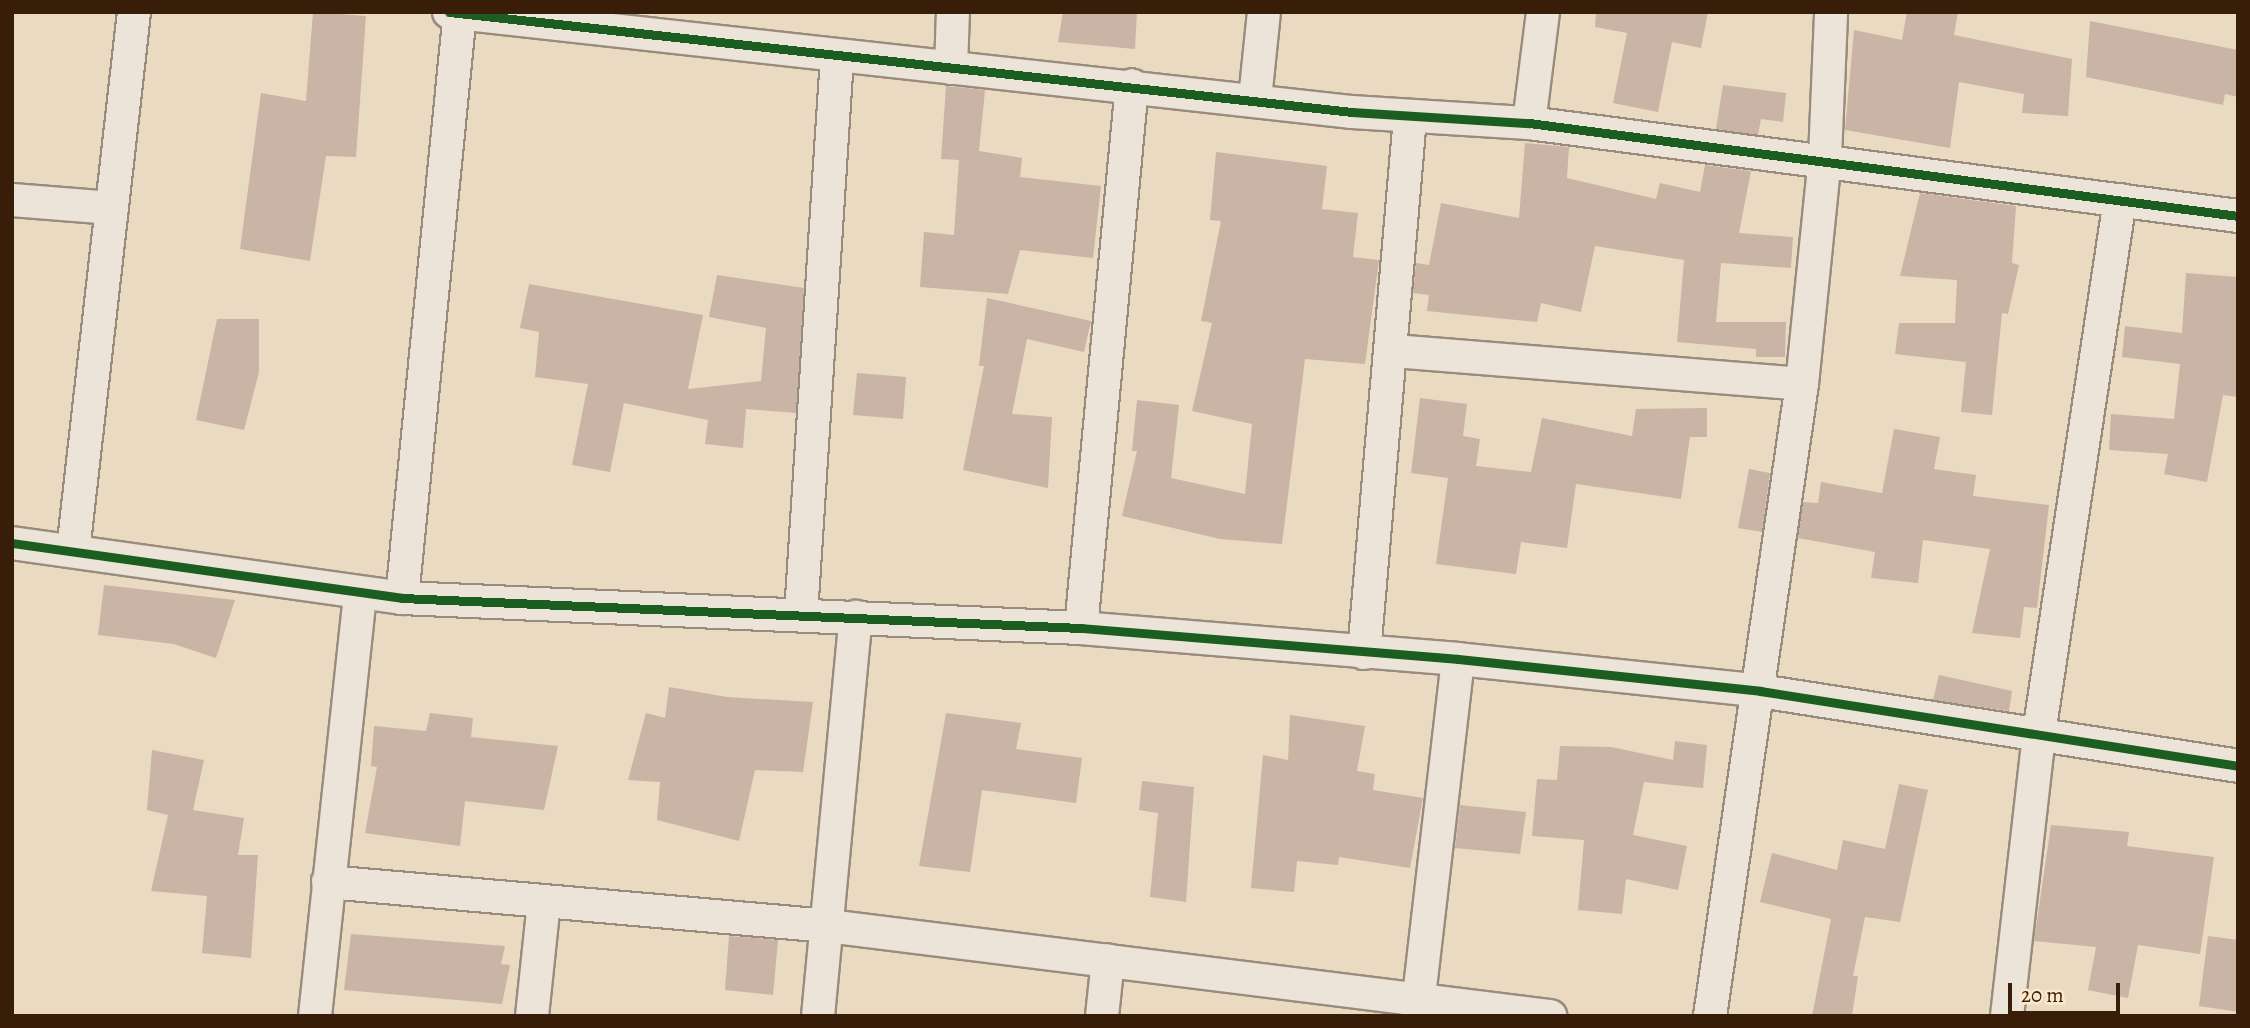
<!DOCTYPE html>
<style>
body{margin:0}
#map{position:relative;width:2250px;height:1028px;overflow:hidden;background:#eadac2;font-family:Alegreya,serif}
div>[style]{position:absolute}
.building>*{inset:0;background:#cab4a5}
.roads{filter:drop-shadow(2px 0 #998c7d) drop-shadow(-2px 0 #998c7d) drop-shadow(0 2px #998c7d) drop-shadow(0 -2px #998c7d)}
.street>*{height:32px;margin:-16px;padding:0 16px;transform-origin:16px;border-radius:16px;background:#ece4d8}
.cycleway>*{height:9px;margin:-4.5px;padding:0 4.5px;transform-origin:4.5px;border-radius:4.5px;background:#1b5e20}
span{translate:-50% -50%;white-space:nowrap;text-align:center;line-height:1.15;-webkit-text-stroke:5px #fce9cc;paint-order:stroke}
.frame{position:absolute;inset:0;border:14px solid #381d08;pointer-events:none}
.scale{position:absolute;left:2008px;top:983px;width:112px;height:32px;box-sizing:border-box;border:4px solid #381d08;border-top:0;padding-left:9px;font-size:21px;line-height:24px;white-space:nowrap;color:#381d08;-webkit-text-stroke:5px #fce9cc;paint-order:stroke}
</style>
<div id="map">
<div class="building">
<div style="clip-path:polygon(313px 12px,366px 16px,356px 157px,326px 156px,310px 261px,240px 249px,261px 93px,306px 101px)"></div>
<div style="clip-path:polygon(1063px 12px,1137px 12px,1135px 49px,1058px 42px)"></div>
<div style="clip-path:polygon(1596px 12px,1708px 12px,1701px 48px,1672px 42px,1658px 112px,1613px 103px,1627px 33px,1595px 27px)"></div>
<div style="clip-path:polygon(1907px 12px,1958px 12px,1954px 35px,2072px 59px,2068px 116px,2022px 113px,2024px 94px,1959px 82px,1950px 148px,1845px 130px,1854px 30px,1902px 40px)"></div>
<div style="clip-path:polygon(2090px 21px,2238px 50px,2238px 97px,2225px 94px,2223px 105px,2086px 77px)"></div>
<div style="clip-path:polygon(1723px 85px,1786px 93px,1783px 122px,1761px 119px,1758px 135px,1716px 129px)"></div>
<div style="clip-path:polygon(946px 86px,985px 90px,979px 151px,1022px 158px,1020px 177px,1101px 186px,1093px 258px,1020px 250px,1008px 294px,920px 287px,924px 232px,954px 235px,959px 160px,941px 159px)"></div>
<div style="clip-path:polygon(1525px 143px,1569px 147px,1567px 178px,1656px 199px,1660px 183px,1700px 192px,1705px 165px,1751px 171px,1739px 233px,1793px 237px,1791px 268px,1721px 263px,1716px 322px,1786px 322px,1785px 357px,1756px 357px,1756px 349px,1677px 342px,1684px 260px,1595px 246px,1581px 312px,1541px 303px,1537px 322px,1427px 311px,1429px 295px,1413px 293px,1416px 263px,1429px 265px,1441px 203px,1519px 218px)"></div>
<div style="clip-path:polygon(1216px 152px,1327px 166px,1322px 209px,1358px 213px,1353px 257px,1379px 260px,1365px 364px,1305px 359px,1282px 544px,1220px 539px,1122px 516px,1137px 451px,1132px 451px,1137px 400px,1179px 405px,1171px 478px,1245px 494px,1252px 424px,1192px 411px,1212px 323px,1201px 321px,1221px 221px,1210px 220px)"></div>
<div style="clip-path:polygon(1920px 193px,2016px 206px,2012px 263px,2019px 265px,2008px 314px,2002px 313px,1992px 415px,1961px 412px,1966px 362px,1895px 354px,1899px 323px,1955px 323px,1957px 280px,1900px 276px)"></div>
<div style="clip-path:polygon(2186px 273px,2238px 277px,2238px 397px,2223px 395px,2207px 482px,2164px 474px,2168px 454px,2109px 450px,2111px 414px,2174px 419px,2180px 364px,2122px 357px,2125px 326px,2182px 333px)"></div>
<div style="clip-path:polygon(717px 275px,804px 288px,796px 413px,746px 409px,743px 448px,705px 444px,708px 420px,624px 403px,610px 472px,572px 465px,588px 384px,535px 377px,539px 332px,520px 328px,529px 284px,703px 315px,688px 389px,761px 381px,766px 328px,709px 317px)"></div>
<div style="clip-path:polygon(987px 298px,1091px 321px,1084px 352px,1027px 339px,1012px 414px,1052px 417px,1048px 488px,963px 470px,984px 366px,979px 366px)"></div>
<div style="clip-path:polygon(217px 319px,259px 319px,259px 372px,244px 430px,196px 420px)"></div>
<div style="clip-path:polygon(857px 373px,906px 377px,903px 419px,853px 415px)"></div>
<div style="clip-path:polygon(1420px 398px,1467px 404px,1463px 436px,1480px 439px,1476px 466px,1531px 472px,1542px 418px,1632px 436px,1636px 409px,1707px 408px,1707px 437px,1690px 437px,1681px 499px,1576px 484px,1567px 548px,1521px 542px,1516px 574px,1436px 564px,1448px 478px,1411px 473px)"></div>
<div style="clip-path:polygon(1894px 429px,1940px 437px,1934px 469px,1976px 475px,1973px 496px,2049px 505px,2037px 608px,2024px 607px,2020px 638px,1972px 633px,1990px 549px,1923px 540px,1918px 583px,1871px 578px,1875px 552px,1798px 538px,1803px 502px,1818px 503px,1821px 482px,1882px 493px)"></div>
<div style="clip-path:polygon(1749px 469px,1770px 473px,1762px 532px,1738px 528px)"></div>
<div style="clip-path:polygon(104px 585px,235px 600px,216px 658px,174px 644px,98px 635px)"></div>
<div style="clip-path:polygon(1939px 675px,2012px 691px,2009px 711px,1933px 700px)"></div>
<div style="clip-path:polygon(669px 687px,727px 697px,813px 702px,803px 772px,755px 770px,739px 841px,657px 820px,660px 782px,628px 780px,646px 713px,665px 718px)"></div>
<div style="clip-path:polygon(430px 713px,473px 718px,471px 737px,558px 746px,544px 810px,465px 801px,460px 846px,365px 833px,377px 767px,371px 766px,374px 726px,426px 731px)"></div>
<div style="clip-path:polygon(946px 713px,1021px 723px,1016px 749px,1082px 758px,1076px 803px,982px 790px,970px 872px,919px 866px)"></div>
<div style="clip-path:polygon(1290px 715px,1365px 726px,1357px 771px,1375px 774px,1373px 790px,1423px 798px,1410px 868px,1339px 857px,1338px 865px,1297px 861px,1294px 892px,1251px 888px,1263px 755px,1288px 760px)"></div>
<div style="clip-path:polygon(1675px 741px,1707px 745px,1703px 788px,1644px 782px,1633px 835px,1687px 846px,1678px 890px,1626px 879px,1622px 914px,1578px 910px,1584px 840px,1532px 836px,1537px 779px,1557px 780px,1560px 746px,1611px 747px,1673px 760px)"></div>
<div style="clip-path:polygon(152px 750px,204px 760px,193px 810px,244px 818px,238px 855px,258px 855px,251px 958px,202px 953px,207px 896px,151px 891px,168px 815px,147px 810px)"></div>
<div style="clip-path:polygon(1142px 781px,1194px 787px,1186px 902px,1150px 897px,1158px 813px,1139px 810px)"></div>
<div style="clip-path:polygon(1899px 784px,1928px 790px,1900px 922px,1865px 917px,1853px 976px,1858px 976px,1852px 1016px,1812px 1016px,1831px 919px,1760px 902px,1772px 853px,1837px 870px,1843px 840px,1885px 849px)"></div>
<div style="clip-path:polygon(1460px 805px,1526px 812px,1520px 854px,1455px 848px)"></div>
<div style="clip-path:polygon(2051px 825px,2129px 832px,2127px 846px,2214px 857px,2200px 954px,2138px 945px,2128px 998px,2088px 990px,2096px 947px,2034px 941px)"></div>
<div style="clip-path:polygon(351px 934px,505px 946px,501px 964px,510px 965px,502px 1004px,344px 990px)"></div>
<div style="clip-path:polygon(729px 936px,778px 940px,773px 995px,725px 990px)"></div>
<div style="clip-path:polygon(2208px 936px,2238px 940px,2238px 1012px,2199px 1006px)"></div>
</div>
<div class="roads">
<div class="street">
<div style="left:449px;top:12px;width:909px;rotate:6.32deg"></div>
<div style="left:1352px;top:112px;width:177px;rotate:3.6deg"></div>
<div style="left:1529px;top:123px;width:715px;rotate:7.47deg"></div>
<div style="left:951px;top:68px;width:56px;rotate:-88deg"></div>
<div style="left:1255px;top:99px;width:87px;rotate:-84.1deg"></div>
<div style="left:1529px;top:123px;width:112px;rotate:-82.8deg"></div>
<div style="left:12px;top:200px;width:100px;rotate:4.6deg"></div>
<div style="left:1394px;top:351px;width:409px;rotate:4.6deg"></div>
<div style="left:12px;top:543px;width:394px;rotate:8deg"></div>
<div style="left:402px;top:598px;width:680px;rotate:2.53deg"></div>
<div style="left:1081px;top:628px;width:378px;rotate:4.7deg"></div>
<div style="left:1458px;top:659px;width:304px;rotate:6deg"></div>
<div style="left:1760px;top:691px;width:484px;rotate:8.9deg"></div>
<div style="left:73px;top:551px;width:542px;rotate:-83.54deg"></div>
<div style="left:402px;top:598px;width:589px;rotate:-84.35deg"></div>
<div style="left:801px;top:614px;width:558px;rotate:-86.3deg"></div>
<div style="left:1081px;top:628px;width:545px;rotate:-84.63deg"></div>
<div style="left:1364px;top:653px;width:538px;rotate:-85.09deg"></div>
<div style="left:328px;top:882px;width:502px;rotate:5.03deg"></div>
<div style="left:828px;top:926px;width:728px;rotate:7.11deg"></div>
<div style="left:1417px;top:1014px;width:357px;rotate:-83.4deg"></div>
<div style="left:315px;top:1016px;width:425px;rotate:-83.9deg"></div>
<div style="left:532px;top:1016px;width:115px;rotate:-84deg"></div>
<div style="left:818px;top:1016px;width:401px;rotate:-84.6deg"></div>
<div style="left:1102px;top:1016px;width:56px;rotate:-83.9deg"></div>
<div style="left:1710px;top:1016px;width:639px;rotate:-81.72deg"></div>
<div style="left:1802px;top:384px;width:227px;rotate:-84.2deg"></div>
<div style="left:1825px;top:158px;width:146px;rotate:-87.6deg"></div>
<div style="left:2007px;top:1016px;width:285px;rotate:-83.5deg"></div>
<div style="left:2039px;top:733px;width:539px;rotate:-81.36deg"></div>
</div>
</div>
<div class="cycleway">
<div style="left:449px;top:12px;width:909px;rotate:6.32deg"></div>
<div style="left:1352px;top:112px;width:177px;rotate:3.6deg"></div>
<div style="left:1529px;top:123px;width:715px;rotate:7.47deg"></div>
<div style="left:12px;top:543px;width:394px;rotate:8deg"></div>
<div style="left:402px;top:598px;width:680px;rotate:2.53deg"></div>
<div style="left:1081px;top:628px;width:378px;rotate:4.7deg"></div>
<div style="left:1458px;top:659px;width:304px;rotate:6deg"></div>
<div style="left:1760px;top:691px;width:484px;rotate:8.9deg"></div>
</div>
<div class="frame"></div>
<div class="scale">20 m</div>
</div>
